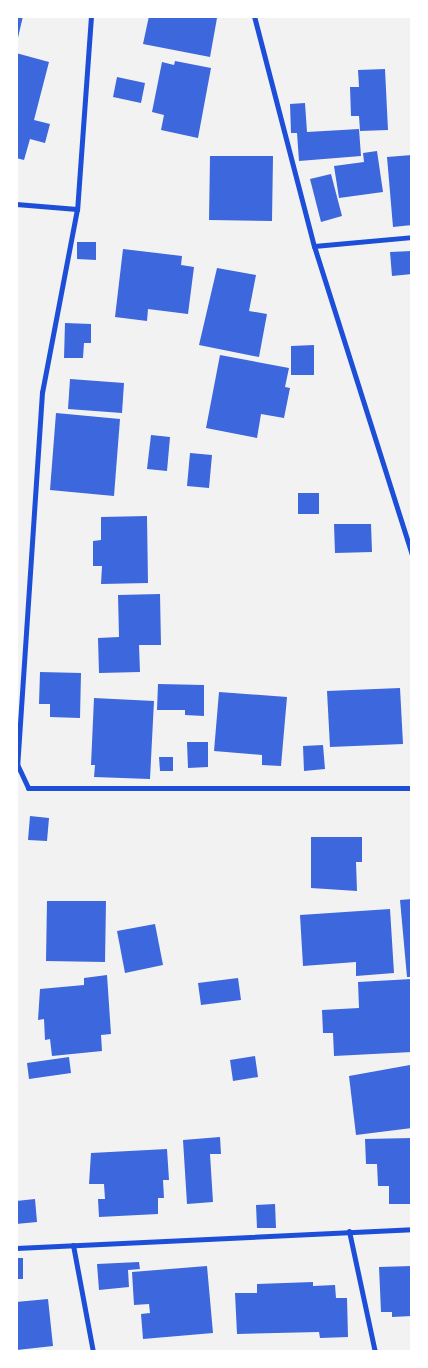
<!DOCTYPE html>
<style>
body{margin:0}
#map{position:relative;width:428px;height:1368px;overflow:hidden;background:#f2f2f2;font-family:"Roboto Serif",serif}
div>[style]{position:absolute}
.building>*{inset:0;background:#3d67dc}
.minor>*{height:5px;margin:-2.5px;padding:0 2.5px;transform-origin:2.5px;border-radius:2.5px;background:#1d4ed8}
span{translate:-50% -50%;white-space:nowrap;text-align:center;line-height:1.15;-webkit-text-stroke:5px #fff;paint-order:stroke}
.frame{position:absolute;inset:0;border:18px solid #fff;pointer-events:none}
</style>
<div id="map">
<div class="building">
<div style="clip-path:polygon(16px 16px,23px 16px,17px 42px,16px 42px)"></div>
<div style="clip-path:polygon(149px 16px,217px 18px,210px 57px,143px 44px)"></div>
<div style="clip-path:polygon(16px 53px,49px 62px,34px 120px,50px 124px,45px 143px,30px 139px,24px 160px,16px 158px)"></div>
<div style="clip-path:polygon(175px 61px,211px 68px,198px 138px,161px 130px,164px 115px,152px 112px,162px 62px,174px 65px)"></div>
<div style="clip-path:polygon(385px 69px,388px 130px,360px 131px,359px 116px,351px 116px,350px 87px,359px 87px,358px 70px)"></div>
<div style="clip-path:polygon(117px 77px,145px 83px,141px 103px,113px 97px)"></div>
<div style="clip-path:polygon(305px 103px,307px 132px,359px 129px,361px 156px,299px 161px,297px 133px,291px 133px,290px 104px)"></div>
<div style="clip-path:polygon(377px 151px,383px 192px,339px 198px,334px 166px,364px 162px,363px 153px)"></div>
<div style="clip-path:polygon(412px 155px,412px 225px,393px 227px,387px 157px)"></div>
<div style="clip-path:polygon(210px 156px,273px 156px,272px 221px,209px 220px)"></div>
<div style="clip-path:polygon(331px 174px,342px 216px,321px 222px,310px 179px)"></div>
<div style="clip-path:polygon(77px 242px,96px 242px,96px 260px,77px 259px)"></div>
<div style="clip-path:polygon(123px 249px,182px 256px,181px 265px,194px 267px,188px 314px,148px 309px,147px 321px,115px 317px)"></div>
<div style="clip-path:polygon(412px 251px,412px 274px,392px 276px,390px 252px)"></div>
<div style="clip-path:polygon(217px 268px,256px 275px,249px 311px,267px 314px,259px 357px,199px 345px)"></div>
<div style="clip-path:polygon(65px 323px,91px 324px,91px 343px,84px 343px,83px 358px,64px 358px)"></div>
<div style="clip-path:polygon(314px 345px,314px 375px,291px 375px,291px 346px)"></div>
<div style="clip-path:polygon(220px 355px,289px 368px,285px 387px,290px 388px,284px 418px,261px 414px,257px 438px,206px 428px)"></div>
<div style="clip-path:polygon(70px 379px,124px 383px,122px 413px,68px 409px)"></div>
<div style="clip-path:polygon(56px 413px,120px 419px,114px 496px,50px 490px)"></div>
<div style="clip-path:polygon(151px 435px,170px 437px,167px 471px,147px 469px)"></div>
<div style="clip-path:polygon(190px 453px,212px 455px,209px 488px,187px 486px)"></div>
<div style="clip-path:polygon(298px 493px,319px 493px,319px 514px,298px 514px)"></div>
<div style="clip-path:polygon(147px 516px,148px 583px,101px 584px,102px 566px,93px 566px,93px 541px,101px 540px,101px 517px)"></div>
<div style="clip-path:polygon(334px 524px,371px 524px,372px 552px,335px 553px)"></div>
<div style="clip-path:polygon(160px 594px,161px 645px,139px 645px,140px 672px,99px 673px,98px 638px,119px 637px,118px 595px)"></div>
<div style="clip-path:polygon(40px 672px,81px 673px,80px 718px,50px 717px,50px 704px,39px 704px)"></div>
<div style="clip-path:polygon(158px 684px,204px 685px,204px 716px,185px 715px,185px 710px,157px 710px)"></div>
<div style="clip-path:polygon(400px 688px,403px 744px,330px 747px,327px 691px)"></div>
<div style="clip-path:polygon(219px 692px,287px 697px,281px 766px,262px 765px,262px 755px,214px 751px)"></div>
<div style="clip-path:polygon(94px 698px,154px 701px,150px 779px,94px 777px,95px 765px,91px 765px)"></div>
<div style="clip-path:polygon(187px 742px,208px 742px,208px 767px,188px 768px)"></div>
<div style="clip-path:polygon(323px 745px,325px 769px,304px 771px,303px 746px)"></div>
<div style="clip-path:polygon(159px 757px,173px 757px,173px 771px,160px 771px)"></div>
<div style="clip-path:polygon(30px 816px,49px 818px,47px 841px,28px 840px)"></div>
<div style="clip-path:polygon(311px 837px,362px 837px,362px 862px,356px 862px,357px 891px,311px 888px)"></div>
<div style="clip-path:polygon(412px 899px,412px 977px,407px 977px,400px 900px)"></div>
<div style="clip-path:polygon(47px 901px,106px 901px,105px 962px,46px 961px)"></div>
<div style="clip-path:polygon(390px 909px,394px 973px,356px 976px,356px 962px,303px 966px,300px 915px)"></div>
<div style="clip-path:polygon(155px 924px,163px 965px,125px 973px,117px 931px)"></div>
<div style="clip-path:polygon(107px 975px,111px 1034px,101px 1035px,102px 1051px,52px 1056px,50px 1039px,45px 1040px,44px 1019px,38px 1020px,40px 989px,84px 985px,84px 978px)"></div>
<div style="clip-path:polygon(238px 978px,241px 1000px,201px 1005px,198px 983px)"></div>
<div style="clip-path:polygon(412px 979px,412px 1052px,334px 1056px,333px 1033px,323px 1033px,322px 1010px,359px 1008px,358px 982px)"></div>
<div style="clip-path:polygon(255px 1056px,258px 1077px,233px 1081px,230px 1060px)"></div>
<div style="clip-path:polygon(69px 1057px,71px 1073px,29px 1079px,27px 1063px)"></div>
<div style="clip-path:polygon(410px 1065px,412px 1128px,356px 1135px,349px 1076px)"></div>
<div style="clip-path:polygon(220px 1137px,221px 1154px,210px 1154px,213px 1202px,187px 1204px,183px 1140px)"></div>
<div style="clip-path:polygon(412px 1138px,412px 1204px,389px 1204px,389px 1186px,378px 1186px,377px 1164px,366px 1164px,365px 1139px)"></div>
<div style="clip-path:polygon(167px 1149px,169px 1180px,163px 1180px,164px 1198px,158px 1198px,158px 1214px,99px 1217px,98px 1199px,105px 1199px,104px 1184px,89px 1184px,91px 1153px)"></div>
<div style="clip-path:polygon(35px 1199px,37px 1222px,16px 1224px,16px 1201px)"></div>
<div style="clip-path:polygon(275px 1204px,276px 1228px,257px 1228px,256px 1205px)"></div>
<div style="clip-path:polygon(16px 1258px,23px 1258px,23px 1279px,16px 1279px)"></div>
<div style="clip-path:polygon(139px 1262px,140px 1269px,128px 1270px,129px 1287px,99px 1290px,97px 1264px)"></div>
<div style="clip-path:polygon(207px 1266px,213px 1333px,143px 1339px,141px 1314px,150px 1313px,149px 1304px,134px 1305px,132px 1272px)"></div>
<div style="clip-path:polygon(412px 1266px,412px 1316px,392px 1317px,392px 1312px,381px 1312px,379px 1267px)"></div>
<div style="clip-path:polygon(313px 1282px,313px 1286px,335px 1285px,336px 1298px,347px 1298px,348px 1337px,320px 1338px,319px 1332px,237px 1334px,235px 1293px,257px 1293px,257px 1284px)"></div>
<div style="clip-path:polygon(48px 1299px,53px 1346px,17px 1350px,16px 1302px)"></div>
</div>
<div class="minor">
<div style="left:91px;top:16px;width:194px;rotate:94.1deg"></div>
<div style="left:77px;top:209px;width:186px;rotate:100.8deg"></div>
<div style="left:42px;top:392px;width:373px;rotate:93.8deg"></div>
<div style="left:17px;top:764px;width:26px;rotate:65deg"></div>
<div style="left:28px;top:788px;width:384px"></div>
<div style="left:254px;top:16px;width:238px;rotate:75.4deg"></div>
<div style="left:314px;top:246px;width:324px;rotate:72.4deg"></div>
<div style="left:16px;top:204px;width:61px;rotate:4.7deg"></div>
<div style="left:314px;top:246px;width:98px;rotate:-5.2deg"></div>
<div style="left:349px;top:1231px;width:124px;rotate:77.9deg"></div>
<div style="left:73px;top:1245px;width:109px;rotate:79.4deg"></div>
<div style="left:16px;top:1248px;width:396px;rotate:-2.7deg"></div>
</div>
<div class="frame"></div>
</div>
